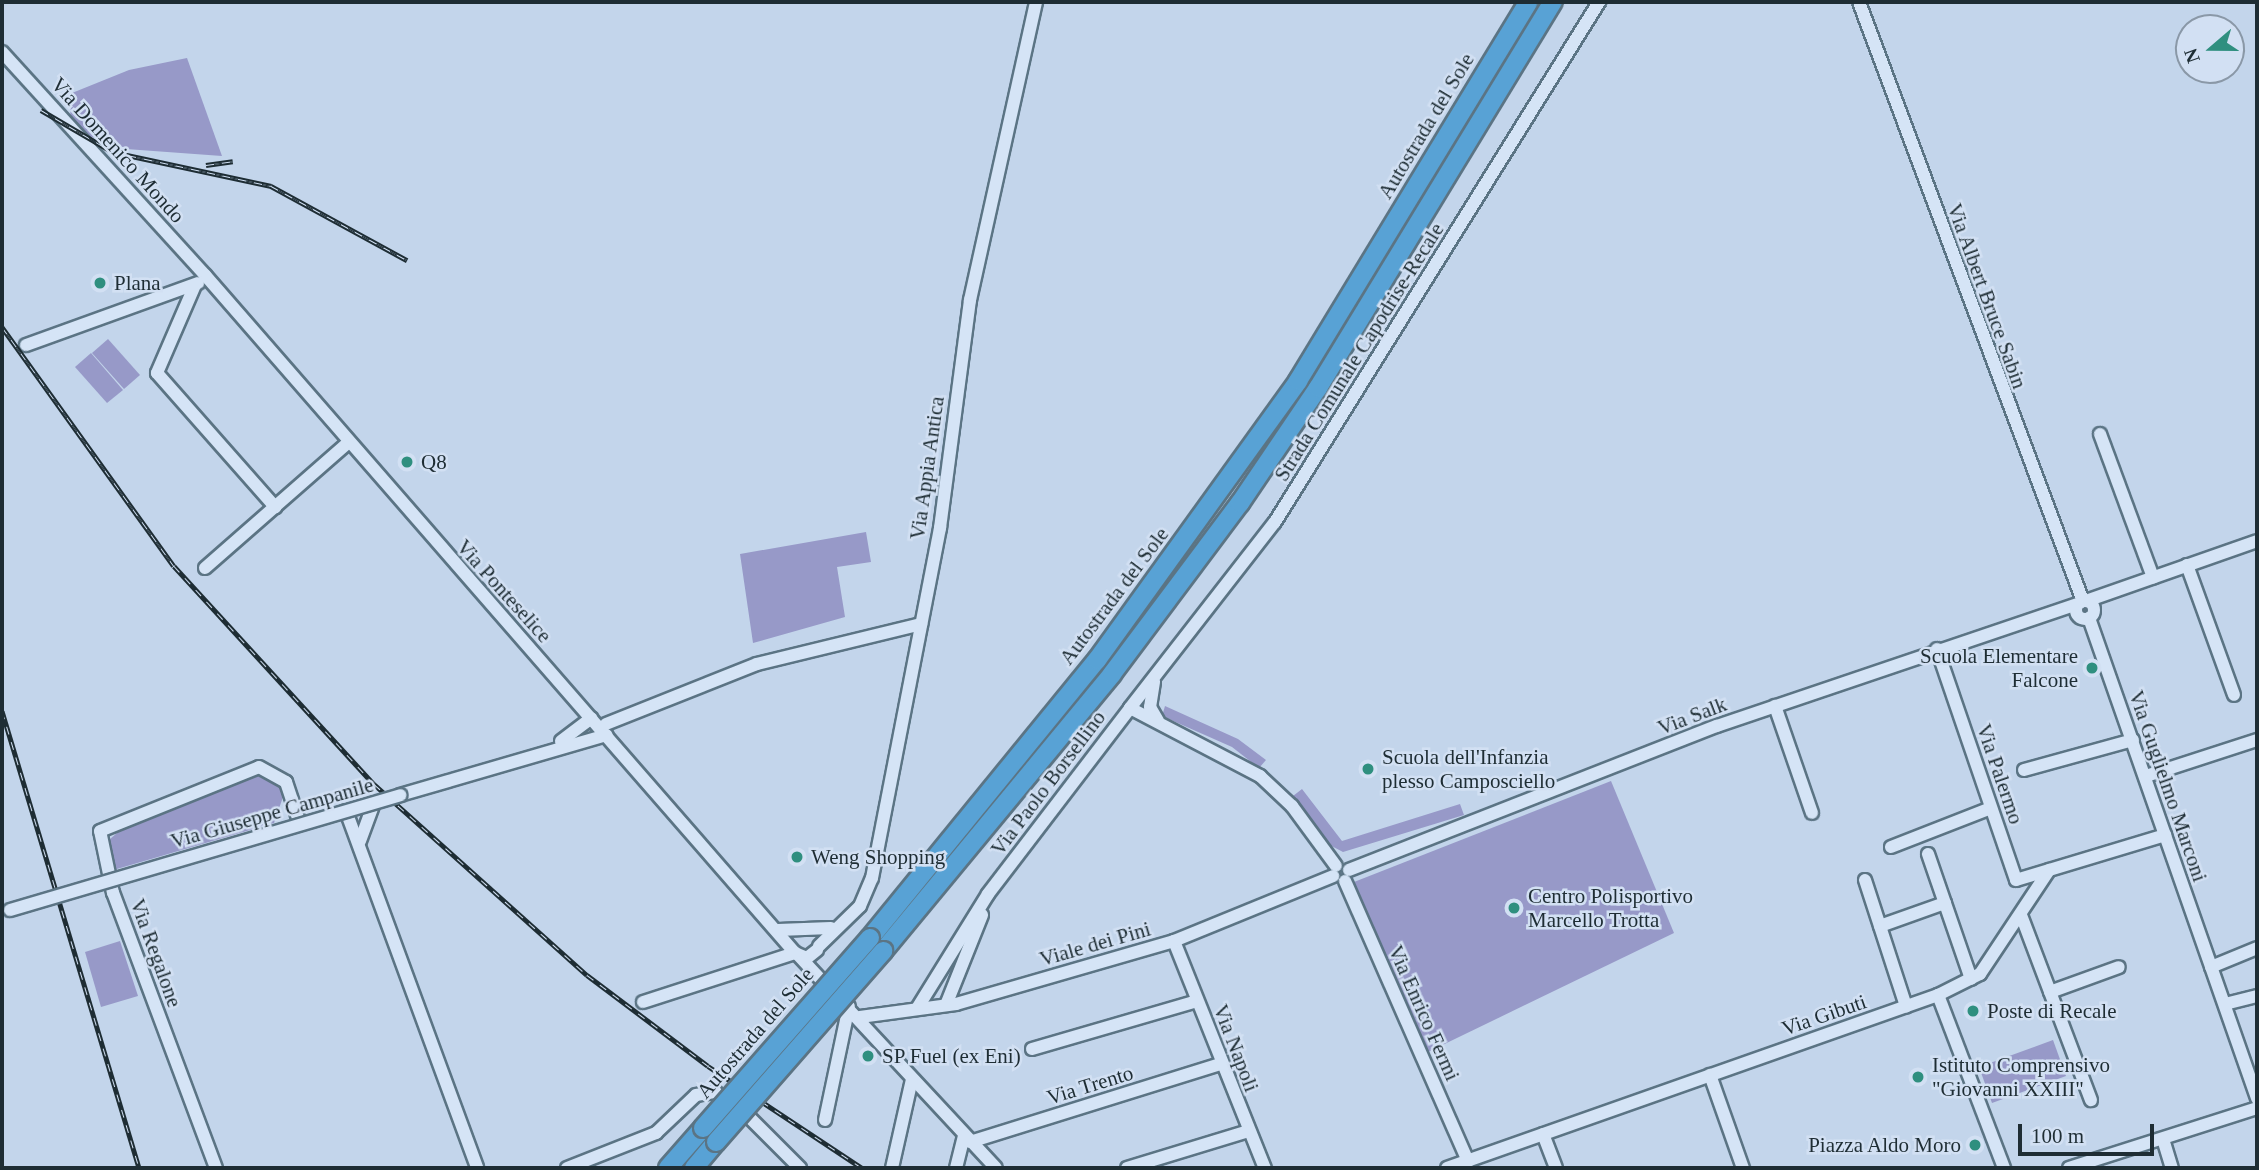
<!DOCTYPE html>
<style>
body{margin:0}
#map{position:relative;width:2259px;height:1170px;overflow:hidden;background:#c3d5eb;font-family:Georgia,serif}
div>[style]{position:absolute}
.green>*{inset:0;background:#9799c8}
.roads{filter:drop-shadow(2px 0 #5b7484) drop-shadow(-2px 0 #5b7484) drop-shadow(0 2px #5b7484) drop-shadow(0 -2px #5b7484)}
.minor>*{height:12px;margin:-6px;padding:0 6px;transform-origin:6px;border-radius:6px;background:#d5e4f6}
.minor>.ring{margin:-6px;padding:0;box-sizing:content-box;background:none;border:12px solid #d5e4f6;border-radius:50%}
.highway>*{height:18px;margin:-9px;padding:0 9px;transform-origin:9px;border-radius:9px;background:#58a2d5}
.rail>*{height:5px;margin-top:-2.5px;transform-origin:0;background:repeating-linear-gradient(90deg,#d2e0f3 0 8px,#1e2d34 0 16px);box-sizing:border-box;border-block:2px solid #1e2d34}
.bridges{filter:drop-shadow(2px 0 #5b7484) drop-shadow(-2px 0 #5b7484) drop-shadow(0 2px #5b7484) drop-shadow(0 -2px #5b7484)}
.minor-bridge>*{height:12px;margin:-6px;padding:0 6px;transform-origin:6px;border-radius:6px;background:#d5e4f6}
.highway-bridge>*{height:18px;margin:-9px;padding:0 9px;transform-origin:9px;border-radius:9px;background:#58a2d5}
.dots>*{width:19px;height:19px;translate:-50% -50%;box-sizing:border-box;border:4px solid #d2e0f3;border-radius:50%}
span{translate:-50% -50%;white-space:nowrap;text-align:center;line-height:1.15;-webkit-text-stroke:5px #d2e0f3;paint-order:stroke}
.street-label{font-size:21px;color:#1e2d34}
.poi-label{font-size:21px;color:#1e2d34}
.left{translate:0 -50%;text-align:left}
.right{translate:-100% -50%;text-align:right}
.frame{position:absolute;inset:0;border:4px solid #1e2d34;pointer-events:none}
.north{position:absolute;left:2175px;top:14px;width:70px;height:70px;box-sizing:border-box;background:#d2e0f3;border:2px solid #8a98a7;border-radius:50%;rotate:250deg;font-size:19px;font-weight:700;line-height:28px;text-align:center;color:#1e2d34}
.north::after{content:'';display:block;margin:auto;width:24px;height:32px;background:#2f8f7f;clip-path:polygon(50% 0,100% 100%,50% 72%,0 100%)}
.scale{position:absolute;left:2018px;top:1124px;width:136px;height:32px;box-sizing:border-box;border:4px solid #1e2d34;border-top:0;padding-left:9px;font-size:21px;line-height:24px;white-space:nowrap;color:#1e2d34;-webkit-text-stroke:5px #d2e0f3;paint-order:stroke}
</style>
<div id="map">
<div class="green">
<div style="clip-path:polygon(187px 58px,222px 156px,126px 149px,89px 136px,70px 118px,72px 93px,129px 70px)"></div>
<div style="clip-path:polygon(108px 339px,140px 375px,124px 389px,92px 353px)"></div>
<div style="clip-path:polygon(91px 353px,123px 390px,107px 403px,75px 367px)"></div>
<div style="clip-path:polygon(866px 532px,871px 562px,837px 567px,845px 617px,753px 643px,740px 554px)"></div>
<div style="clip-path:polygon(1165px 706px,1238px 739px,1266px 760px,1259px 768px,1232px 747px,1162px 716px)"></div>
<div style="clip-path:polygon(255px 775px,279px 785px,284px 794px,274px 823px,110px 871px,109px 840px,126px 825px)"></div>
<div style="clip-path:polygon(1611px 781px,1674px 933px,1428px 1052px,1354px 882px)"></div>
<div style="clip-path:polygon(1302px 789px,1342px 841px,1460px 804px,1464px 815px,1343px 852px,1324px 842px,1293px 796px)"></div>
<div style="clip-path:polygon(120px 941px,138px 996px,101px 1007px,85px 952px)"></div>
<div style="clip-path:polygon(2053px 1040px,2066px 1076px,1992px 1103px,1979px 1067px)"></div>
</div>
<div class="roads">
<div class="minor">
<div style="left:1859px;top:2px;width:640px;rotate:69.5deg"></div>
<div style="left:2px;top:52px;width:302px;rotate:47.7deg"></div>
<div style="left:205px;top:275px;width:899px;rotate:48.97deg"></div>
<div style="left:795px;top:953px;width:13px;rotate:23deg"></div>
<div style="left:807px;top:958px;width:13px;rotate:-39deg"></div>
<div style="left:195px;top:285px;width:96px;rotate:113.4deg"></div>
<div style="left:157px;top:373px;width:179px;rotate:48.6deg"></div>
<div style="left:26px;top:345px;width:183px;rotate:-19.8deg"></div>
<div style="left:2100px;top:434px;width:153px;rotate:69.7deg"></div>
<div style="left:2187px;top:565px;width:138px;rotate:70.1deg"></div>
<div style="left:205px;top:568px;width:190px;rotate:-41.2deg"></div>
<div style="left:2086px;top:601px;width:181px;rotate:-19.3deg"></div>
<div class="ring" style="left:2076px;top:601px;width:6px;height:6px"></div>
<div style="left:2089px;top:618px;width:509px;rotate:70.71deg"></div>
<div style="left:1937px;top:649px;width:244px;rotate:71.1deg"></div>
<div style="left:2016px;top:880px;width:156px;rotate:-16.8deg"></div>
<div style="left:1154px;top:682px;width:25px;rotate:99deg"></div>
<div style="left:1150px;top:707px;width:16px;rotate:60deg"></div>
<div style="left:1775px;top:706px;width:113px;rotate:70.9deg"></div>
<div style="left:1130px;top:708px;width:236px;rotate:-52.1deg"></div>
<div style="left:1275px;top:522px;width:613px;rotate:-58.07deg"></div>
<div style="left:606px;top:724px;width:162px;rotate:-21.7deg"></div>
<div style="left:757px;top:664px;width:169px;rotate:-13.7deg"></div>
<div style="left:561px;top:741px;width:38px;rotate:-37deg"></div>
<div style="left:2024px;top:770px;width:113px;rotate:-15.4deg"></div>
<div style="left:2146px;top:776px;width:117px;rotate:-18deg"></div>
<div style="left:400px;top:795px;width:215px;rotate:-16.2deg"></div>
<div style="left:346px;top:811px;width:380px;rotate:69.8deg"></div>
<div style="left:360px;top:841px;width:40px;rotate:-69.8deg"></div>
<div style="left:1891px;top:847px;width:107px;rotate:-21.3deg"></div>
<div style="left:1928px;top:854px;width:132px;rotate:71deg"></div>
<div style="left:1349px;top:870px;width:395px;rotate:-21.4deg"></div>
<div style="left:1717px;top:726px;width:381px;rotate:-18.7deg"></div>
<div style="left:1865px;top:880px;width:133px;rotate:72deg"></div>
<div style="left:1345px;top:881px;width:306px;rotate:66.3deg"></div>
<div style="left:2021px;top:915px;width:198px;rotate:69.3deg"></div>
<div style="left:1880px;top:926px;width:69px;rotate:-19.5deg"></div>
<div style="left:778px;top:930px;width:53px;rotate:-2.2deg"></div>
<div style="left:1174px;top:941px;width:245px;rotate:68.2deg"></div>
<div style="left:819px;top:946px;width:57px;rotate:-44.3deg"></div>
<div style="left:860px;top:906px;width:30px;rotate:-67deg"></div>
<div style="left:872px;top:878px;width:357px;rotate:-79deg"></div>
<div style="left:940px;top:528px;width:230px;rotate:-82.5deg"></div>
<div style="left:970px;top:300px;width:305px;rotate:-77.5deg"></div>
<div style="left:799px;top:956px;width:289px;rotate:47.1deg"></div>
<div style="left:2211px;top:967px;width:50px;rotate:-22.4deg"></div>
<div style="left:2050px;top:992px;width:73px;rotate:-19.9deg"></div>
<div style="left:1938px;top:995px;width:185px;rotate:69.1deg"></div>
<div style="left:643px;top:1002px;width:160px;rotate:-17.9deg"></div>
<div style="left:2225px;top:1004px;width:33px;rotate:-14deg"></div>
<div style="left:946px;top:1005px;width:97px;rotate:-68.2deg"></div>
<div style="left:918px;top:1007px;width:133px;rotate:-58.2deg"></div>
<div style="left:988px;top:894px;width:234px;rotate:-52.6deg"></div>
<div style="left:1130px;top:708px;width:147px;rotate:27.6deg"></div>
<div style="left:1260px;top:776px;width:44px;rotate:43.2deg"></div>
<div style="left:1292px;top:806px;width:74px;rotate:53.7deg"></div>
<div style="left:860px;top:1017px;width:97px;rotate:-7.7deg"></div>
<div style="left:956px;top:1004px;width:227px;rotate:-16.1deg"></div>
<div style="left:1174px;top:941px;width:172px;rotate:-22.2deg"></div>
<div style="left:1032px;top:1049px;width:172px;rotate:-16.2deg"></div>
<div style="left:1710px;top:1075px;width:99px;rotate:70.5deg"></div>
<div style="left:750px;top:1118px;width:71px;rotate:45deg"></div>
<div style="left:825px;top:1120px;width:116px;rotate:-78.1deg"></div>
<div style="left:1543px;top:1134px;width:36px;rotate:69deg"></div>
<div style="left:2163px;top:1139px;width:30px;rotate:73deg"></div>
<div style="left:970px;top:1142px;width:263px;rotate:-17.3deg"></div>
<div style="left:216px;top:1168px;width:294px;rotate:-110.5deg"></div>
<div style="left:113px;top:893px;width:63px;rotate:-101.8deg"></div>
<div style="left:100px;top:831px;width:171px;rotate:-21.9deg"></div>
<div style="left:259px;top:767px;width:31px;rotate:29deg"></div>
<div style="left:286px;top:782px;width:44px;rotate:71.6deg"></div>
<div style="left:567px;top:1168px;width:96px;rotate:-21.5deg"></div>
<div style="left:656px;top:1133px;width:55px;rotate:-43.5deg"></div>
<div style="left:696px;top:1095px;width:20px;rotate:-9deg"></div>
<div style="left:892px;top:1168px;width:91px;rotate:-77.3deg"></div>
<div style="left:956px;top:1168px;width:33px;rotate:-76deg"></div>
<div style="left:1127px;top:1168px;width:127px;rotate:-16.9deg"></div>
<div style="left:1447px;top:1168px;width:521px;rotate:-19.41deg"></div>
<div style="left:1938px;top:995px;width:47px;rotate:-26.6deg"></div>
<div style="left:1980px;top:974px;width:125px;rotate:-56.4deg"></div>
<div style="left:2069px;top:1168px;width:197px;rotate:-17.7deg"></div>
</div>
<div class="highway">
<div style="left:870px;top:938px;width:359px;rotate:-50.8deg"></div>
<div style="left:1097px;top:660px;width:344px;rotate:-54.2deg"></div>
<div style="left:1298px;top:381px;width:443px;rotate:-58.7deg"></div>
<div style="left:883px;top:951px;width:359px;rotate:-50.4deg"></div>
<div style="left:1112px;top:674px;width:214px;rotate:-53.2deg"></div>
<div style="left:1240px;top:503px;width:139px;rotate:-55.9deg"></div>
<div style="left:1318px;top:388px;width:452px;rotate:-58.7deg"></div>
<div style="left:668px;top:1168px;width:53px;rotate:-48.8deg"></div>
<div style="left:694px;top:1168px;width:34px;rotate:-50deg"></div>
</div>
</div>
<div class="rail">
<div style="left:41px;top:110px;width:83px;rotate:30.3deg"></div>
<div style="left:113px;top:152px;width:162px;rotate:12.1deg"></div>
<div style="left:271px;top:186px;width:155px;rotate:28.6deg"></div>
<div style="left:206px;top:165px;width:27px;rotate:-8deg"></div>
<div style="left:2px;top:327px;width:294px;rotate:54.3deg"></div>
<div style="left:174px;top:566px;width:296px;rotate:47.5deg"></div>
<div style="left:374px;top:784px;width:286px;rotate:41.9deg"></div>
<div style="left:587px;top:975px;width:151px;rotate:36.9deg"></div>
<div style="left:708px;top:1066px;width:185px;rotate:33.5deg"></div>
<div style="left:2px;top:711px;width:477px;rotate:73.3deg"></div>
</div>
<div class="bridges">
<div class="minor-bridge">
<div style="left:10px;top:910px;width:407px;rotate:-16.4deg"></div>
</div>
<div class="highway-bridge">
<div style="left:703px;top:1128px;width:253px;rotate:-48.7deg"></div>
<div style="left:716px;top:1142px;width:254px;rotate:-48.8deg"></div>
</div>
</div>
<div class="dots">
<div style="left:100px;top:283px;background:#2f8f7f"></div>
<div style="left:407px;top:462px;background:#2f8f7f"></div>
<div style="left:2092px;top:668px;background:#2f8f7f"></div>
<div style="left:1368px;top:769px;background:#2f8f7f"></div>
<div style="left:797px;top:857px;background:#2f8f7f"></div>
<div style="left:1514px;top:908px;background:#2f8f7f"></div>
<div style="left:1973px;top:1011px;background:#2f8f7f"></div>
<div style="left:868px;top:1056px;background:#2f8f7f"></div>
<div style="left:1918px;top:1077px;background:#2f8f7f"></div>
<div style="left:1975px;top:1145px;background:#2f8f7f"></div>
</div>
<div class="street-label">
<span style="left:1426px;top:126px;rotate:-59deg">Autostrada del Sole</span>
<span style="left:118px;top:150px;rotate:48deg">Via Domenico Mondo</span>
<span style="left:1987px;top:296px;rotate:70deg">Via Albert Bruce Sabin</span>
<span style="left:1359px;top:352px;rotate:-58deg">Strada Comunale Capodrise-Recale</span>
<span style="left:927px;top:468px;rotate:-82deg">Via Appia Antica</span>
<span style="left:504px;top:591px;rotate:48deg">Via Ponteselice</span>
<span style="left:1114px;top:596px;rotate:-53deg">Autostrada del Sole</span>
<span style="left:1692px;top:716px;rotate:-21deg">Via Salk</span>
<span style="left:2000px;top:774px;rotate:71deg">Via Palermo</span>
<span style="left:1048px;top:783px;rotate:-53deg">Via Paolo Borsellino</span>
<span style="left:2168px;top:786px;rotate:71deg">Via Guglielmo Marconi</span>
<span style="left:272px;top:813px;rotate:-16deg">Via Giuseppe Campanile</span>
<span style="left:1095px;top:944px;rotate:-16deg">Viale dei Pini</span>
<span style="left:156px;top:953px;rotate:70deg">Via Regalone</span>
<span style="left:1424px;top:1013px;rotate:66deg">Via Enrico Fermi</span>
<span style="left:1824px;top:1015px;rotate:-19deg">Via Gibuti</span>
<span style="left:755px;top:1033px;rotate:-49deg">Autostrada del Sole</span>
<span style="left:1236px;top:1048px;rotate:69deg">Via Napoli</span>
<span style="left:1090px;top:1085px;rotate:-17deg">Via Trento</span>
</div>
<div class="poi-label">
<span class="left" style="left:114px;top:283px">Plana</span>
<span class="left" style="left:421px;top:462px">Q8</span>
<span class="right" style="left:2078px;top:668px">Scuola Elementare<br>Falcone</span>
<span class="left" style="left:1382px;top:769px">Scuola dell'Infanzia<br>plesso Camposciello</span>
<span class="left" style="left:811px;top:857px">Weng Shopping</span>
<span class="left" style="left:1528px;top:908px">Centro Polisportivo<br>Marcello Trotta</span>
<span class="left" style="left:1987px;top:1011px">Poste di Recale</span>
<span class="left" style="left:882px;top:1056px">SP Fuel (ex Eni)</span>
<span class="left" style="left:1932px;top:1077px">Istituto Comprensivo<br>"Giovanni XXIII"</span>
<span class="right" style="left:1961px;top:1145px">Piazza Aldo Moro</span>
</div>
<div class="frame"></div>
<div class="north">N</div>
<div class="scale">100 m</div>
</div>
